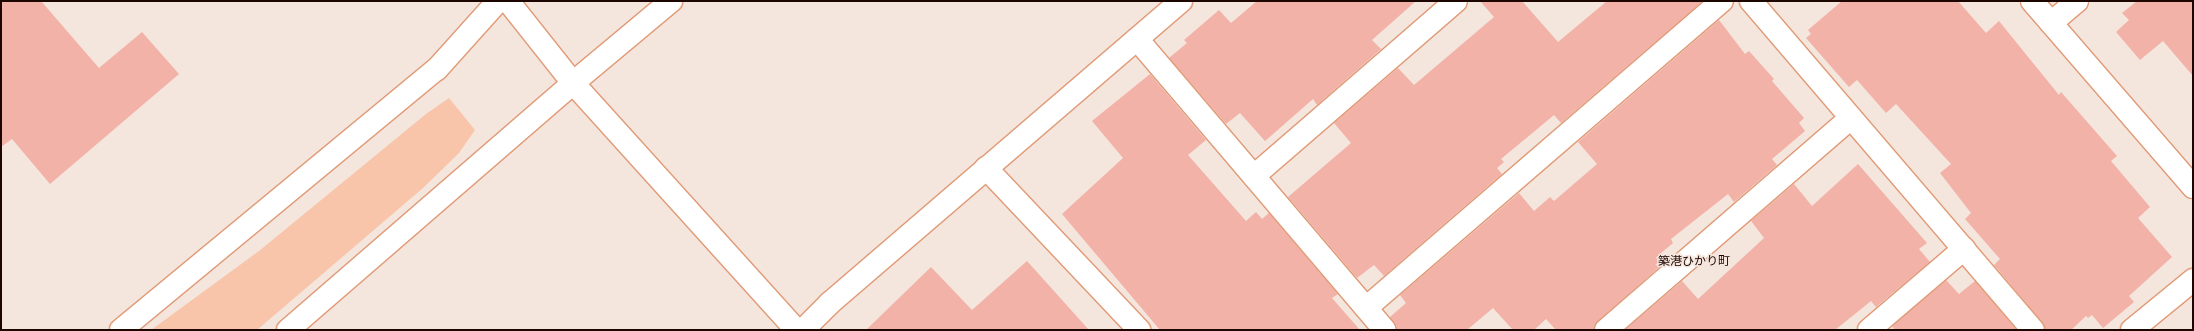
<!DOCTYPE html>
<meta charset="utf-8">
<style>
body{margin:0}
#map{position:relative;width:2194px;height:331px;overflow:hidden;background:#f4e5dd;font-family:Helvetica,"Noto Sans JP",sans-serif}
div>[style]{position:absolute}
.green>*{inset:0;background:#f9c5aa}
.building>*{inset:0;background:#f2b2a8}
.roads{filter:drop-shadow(1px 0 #e09a76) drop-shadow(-1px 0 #e09a76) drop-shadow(0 1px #e09a76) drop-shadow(0 -1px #e09a76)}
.minor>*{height:22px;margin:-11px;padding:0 11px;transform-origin:11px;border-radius:11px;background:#fff}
.tertiary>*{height:22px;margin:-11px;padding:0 11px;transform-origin:11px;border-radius:11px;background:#fff}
span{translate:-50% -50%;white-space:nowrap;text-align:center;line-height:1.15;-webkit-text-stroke:3px #f4e5dd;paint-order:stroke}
.neighbourhood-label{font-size:12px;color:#1d0500}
.frame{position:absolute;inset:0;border:2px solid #1d0500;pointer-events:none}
</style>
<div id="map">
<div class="green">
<div style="clip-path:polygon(449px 98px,475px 130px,459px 153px,423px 188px,257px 330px,151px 330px,259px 251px,426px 114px)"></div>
</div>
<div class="building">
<div style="clip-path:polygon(1px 1px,41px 1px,99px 68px,142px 32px,179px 74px,50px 184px,12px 139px,1px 147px)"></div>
<div style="clip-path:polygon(1257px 1px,1416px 1px,1372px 40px,1381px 49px,1317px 105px,1313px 99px,1265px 141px,1240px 113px,1226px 124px,1169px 58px,1187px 43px,1184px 40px,1219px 10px,1231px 23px)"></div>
<div style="clip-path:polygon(1480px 1px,1522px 1px,1558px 42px,1607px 1px,1703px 1px,1561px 123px,1554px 115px,1501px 159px,1504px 162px,1497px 168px,1502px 174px,1384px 276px,1374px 265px,1357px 278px,1288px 197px,1351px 143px,1334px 123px,1398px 68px,1414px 85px,1494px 17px)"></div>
<div style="clip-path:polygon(1842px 1px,1958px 1px,1986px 33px,1999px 21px,2059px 95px,2061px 92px,2117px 156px,2111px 161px,2150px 207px,2138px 218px,2172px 257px,2129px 296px,2134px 302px,2103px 328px,2092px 315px,2088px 318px,2086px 316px,2071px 330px,2045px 330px,2042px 322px,1994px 265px,2000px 259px,1965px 219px,1971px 213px,1940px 173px,1951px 164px,1896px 104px,1886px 113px,1857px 80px,1849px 87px,1806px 38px,1811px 34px,1808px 30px)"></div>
<div style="clip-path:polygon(2137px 1px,2193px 1px,2193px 76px,2163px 41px,2140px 60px,2116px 32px,2129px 20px,2122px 13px)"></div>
<div style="clip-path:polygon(1719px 20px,1745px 54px,1749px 51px,1774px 79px,1772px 81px,1804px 118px,1799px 123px,1805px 131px,1772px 159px,1777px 165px,1734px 202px,1728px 194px,1671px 239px,1673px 243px,1661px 253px,1663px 255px,1661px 257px,1665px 262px,1598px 321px,1594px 330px,1556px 330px,1546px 319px,1534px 330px,1513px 330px,1493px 308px,1467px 330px,1397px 330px,1390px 317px,1406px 303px,1400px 295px,1519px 193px,1534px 211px,1550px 197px,1554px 201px,1597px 164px,1578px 142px)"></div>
<div style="clip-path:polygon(1150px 74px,1206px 140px,1188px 155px,1246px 221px,1256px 212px,1262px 219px,1269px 213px,1338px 294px,1332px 298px,1360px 330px,1160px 330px,1062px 214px,1123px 158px,1092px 121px)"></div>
<div style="clip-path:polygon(1858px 164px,1927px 243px,1919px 249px,1930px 262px,1876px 307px,1871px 301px,1835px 330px,1625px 330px,1682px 281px,1698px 299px,1764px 238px,1751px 221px,1794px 184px,1812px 206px)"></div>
<div style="clip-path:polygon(1027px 261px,1089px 330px,866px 330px,931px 267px,972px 310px)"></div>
<div style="clip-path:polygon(1946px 280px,1959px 294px,1975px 281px,2017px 330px,1895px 330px,1892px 326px)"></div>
</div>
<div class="roads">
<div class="minor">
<div style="left:1751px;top:1px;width:433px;rotate:49.4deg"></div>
<div style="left:2051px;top:23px;width:34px;rotate:-40deg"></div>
<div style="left:1137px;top:39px;width:382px;rotate:49.6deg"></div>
<div style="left:986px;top:168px;width:223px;rotate:46.6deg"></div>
<div style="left:1254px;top:176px;width:267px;rotate:-40.9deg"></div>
<div style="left:1366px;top:308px;width:470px;rotate:-40.8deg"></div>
<div style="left:803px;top:330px;width:38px;rotate:-45deg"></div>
<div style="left:830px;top:303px;width:463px;rotate:-40.7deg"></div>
<div style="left:1606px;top:330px;width:324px;rotate:-40.9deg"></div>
<div style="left:1869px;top:330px;width:125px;rotate:-40.5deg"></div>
<div style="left:2132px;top:330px;width:79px;rotate:-39.3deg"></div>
</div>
<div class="tertiary">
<div style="left:508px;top:1px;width:105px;rotate:51.6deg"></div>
<div style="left:573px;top:83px;width:333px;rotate:47.9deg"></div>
<div style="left:2032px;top:1px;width:246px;rotate:49.1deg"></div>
<div style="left:121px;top:330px;width:410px;rotate:-39.6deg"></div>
<div style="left:437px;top:69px;width:91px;rotate:-48.1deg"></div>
<div style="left:288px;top:330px;width:377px;rotate:-40.9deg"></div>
<div style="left:573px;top:83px;width:128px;rotate:-39.9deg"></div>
</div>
</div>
<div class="neighbourhood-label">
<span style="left:1694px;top:262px">築港ひかり町</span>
</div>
<div class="frame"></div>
</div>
